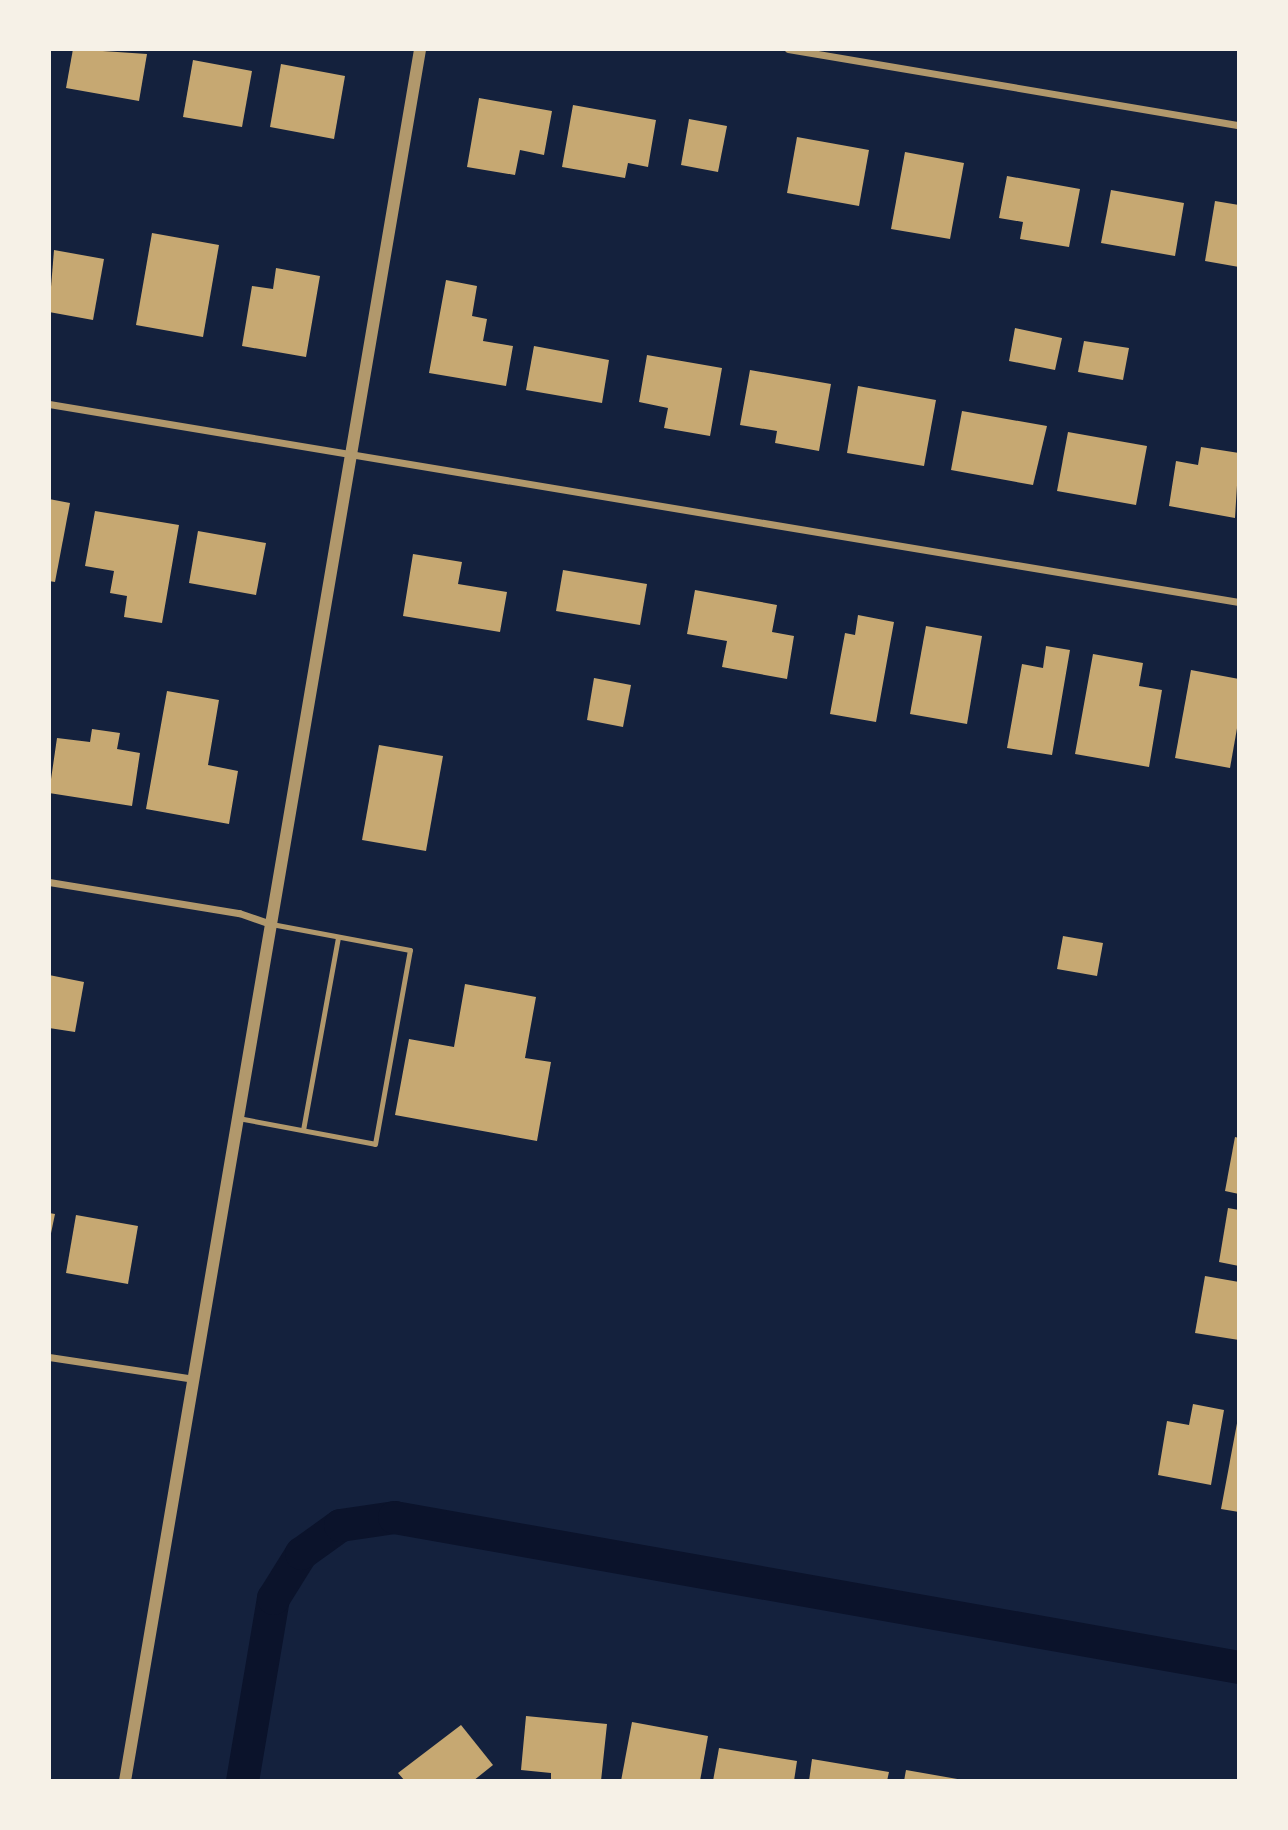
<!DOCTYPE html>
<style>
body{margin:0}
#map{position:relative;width:1288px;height:1830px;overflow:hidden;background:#14213d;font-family:Jost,sans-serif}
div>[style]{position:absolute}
.canal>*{height:33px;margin:-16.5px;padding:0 16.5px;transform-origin:16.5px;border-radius:16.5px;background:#0b132b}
.building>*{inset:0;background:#c6a872}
.service>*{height:5px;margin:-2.5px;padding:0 2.5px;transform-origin:2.5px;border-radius:2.5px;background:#b1986c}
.minor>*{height:7px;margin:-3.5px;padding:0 3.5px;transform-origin:3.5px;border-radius:3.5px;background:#b1986c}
.tertiary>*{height:12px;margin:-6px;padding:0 6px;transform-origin:6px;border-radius:6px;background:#b1986c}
span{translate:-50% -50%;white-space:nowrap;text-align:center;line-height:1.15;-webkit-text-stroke:6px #f6f1e7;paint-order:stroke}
.frame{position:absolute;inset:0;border:51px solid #f6f1e7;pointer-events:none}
</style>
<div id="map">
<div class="canal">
<div style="left:242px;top:1781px;width:186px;rotate:-80.4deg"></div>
<div style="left:273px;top:1598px;width:53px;rotate:-58.1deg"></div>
<div style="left:301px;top:1553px;width:48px;rotate:-35.7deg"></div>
<div style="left:340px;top:1525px;width:55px;rotate:-8.4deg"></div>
<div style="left:394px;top:1517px;width:858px;rotate:10.07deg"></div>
</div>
<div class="building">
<div style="clip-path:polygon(73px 49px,147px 54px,139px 101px,66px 88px)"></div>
<div style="clip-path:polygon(193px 60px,252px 71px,242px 127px,183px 117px)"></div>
<div style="clip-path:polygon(281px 64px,345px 76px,334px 139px,270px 127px)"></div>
<div style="clip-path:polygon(479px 98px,552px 111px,544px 155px,520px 150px,515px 175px,467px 167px)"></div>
<div style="clip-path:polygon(573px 105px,656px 120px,648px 167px,628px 163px,625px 178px,562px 167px)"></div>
<div style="clip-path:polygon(689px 119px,727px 126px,718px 172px,681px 165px)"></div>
<div style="clip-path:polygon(797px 137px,869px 150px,859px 206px,787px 193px)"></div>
<div style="clip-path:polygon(905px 152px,964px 163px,950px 239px,891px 229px)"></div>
<div style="clip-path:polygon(1007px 176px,1080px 189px,1069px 247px,1020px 239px,1023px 222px,999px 218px)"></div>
<div style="clip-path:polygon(1111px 190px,1184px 203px,1175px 256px,1101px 243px)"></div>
<div style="clip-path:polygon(1215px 201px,1239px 205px,1239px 267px,1205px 261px)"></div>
<div style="clip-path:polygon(152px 233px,219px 245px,203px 337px,136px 325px)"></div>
<div style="clip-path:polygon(54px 250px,104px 259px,93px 320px,49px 312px)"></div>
<div style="clip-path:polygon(276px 268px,320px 276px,306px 357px,242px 346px,252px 286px,273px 289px)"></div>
<div style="clip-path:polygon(446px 280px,477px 286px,472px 316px,487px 319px,483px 341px,513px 346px,506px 386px,429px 373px)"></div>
<div style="clip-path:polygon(1015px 328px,1062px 338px,1055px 370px,1009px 361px)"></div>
<div style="clip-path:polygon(1084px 341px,1129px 348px,1123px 380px,1078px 372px)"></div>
<div style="clip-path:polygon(534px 346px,609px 360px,602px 403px,526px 390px)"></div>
<div style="clip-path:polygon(647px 355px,722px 368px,710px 436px,664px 428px,668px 408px,639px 402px)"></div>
<div style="clip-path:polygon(750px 370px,831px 384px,819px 451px,775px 443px,777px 431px,740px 425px)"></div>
<div style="clip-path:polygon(858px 386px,936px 400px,924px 466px,847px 453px)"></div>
<div style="clip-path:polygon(962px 411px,1047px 426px,1033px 485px,951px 470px)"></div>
<div style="clip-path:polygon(1068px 432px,1147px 446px,1136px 505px,1057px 491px)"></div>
<div style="clip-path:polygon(1201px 447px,1239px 453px,1235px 518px,1169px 506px,1176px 461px,1198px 465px)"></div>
<div style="clip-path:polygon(49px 499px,70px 503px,55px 582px,49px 581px)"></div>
<div style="clip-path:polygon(95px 511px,179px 525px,162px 623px,124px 617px,127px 596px,110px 593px,114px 571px,85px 566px)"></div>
<div style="clip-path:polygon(198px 531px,266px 543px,256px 595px,189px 583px)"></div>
<div style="clip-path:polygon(413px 554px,462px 562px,458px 584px,507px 592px,500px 632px,403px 616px)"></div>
<div style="clip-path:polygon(563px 570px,647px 584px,640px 625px,556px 611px)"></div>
<div style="clip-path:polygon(695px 590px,777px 605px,772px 632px,794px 636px,787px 679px,722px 667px,727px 641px,687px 634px)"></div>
<div style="clip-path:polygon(858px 615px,894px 622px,876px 722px,830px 714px,845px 633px,855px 635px)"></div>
<div style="clip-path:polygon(926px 626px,982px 636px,967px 724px,910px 714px)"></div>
<div style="clip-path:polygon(1046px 646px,1070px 650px,1052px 755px,1007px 748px,1022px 664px,1043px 668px)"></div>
<div style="clip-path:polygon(1093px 654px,1143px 663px,1139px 686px,1162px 690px,1149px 767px,1075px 754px)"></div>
<div style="clip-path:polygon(1191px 670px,1239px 679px,1239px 717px,1230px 768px,1175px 758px)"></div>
<div style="clip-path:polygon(594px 678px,631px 685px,623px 727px,587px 720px)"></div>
<div style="clip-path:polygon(167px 691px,219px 700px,208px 765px,238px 771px,229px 824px,146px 809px)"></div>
<div style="clip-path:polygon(92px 729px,120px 733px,117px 749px,140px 753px,132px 806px,49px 793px,57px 738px,90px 742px)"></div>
<div style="clip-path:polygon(379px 745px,443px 756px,426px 851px,362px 840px)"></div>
<div style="clip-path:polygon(1063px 936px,1103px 943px,1097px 976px,1057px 969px)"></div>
<div style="clip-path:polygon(49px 975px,84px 982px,75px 1032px,49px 1028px)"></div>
<div style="clip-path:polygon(465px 984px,536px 997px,525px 1058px,551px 1062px,537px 1141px,395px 1115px,409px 1039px,454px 1047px)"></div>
<div style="clip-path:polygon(1235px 1137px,1239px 1138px,1239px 1194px,1225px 1191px)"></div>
<div style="clip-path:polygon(1228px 1208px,1239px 1210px,1239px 1266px,1219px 1262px)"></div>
<div style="clip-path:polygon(49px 1213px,55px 1214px,50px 1238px,49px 1237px)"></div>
<div style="clip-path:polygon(76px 1215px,138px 1226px,128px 1284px,66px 1273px)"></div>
<div style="clip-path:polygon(1205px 1276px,1239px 1282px,1239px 1340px,1195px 1333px)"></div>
<div style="clip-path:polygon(1193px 1404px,1224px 1410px,1211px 1485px,1158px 1475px,1167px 1421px,1189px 1425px)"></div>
<div style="clip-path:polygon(1238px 1418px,1239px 1418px,1239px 1512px,1221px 1509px)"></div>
<div style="clip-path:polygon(526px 1716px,607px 1724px,601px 1781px,551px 1781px,551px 1773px,521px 1770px)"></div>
<div style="clip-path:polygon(632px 1722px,708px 1736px,700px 1781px,621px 1781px)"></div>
<div style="clip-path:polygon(461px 1725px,493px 1765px,473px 1781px,405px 1781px,398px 1773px)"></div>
<div style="clip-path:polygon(719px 1748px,797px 1761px,794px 1781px,713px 1781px)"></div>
<div style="clip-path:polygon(812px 1759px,889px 1772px,887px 1781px,809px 1781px)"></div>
<div style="clip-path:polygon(906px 1770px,963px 1780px,963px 1781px,904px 1781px)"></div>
</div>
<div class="service">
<div style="left:238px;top:1118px;width:139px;rotate:10.7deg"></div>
<div style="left:375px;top:1144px;width:197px;rotate:-79.8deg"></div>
<div style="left:410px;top:950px;width:141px;rotate:-169.4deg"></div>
<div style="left:303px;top:1130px;width:195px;rotate:-79.7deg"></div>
</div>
<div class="minor">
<div style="left:788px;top:49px;width:457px;rotate:9.6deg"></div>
<div style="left:49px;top:404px;width:1206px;rotate:9.45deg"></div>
<div style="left:49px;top:882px;width:193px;rotate:9.3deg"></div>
<div style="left:239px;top:913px;width:34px;rotate:19deg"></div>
<div style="left:49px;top:1357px;width:147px;rotate:8.6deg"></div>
</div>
<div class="tertiary">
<div style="left:125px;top:1781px;width:1757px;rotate:-80.33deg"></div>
</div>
<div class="frame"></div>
</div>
